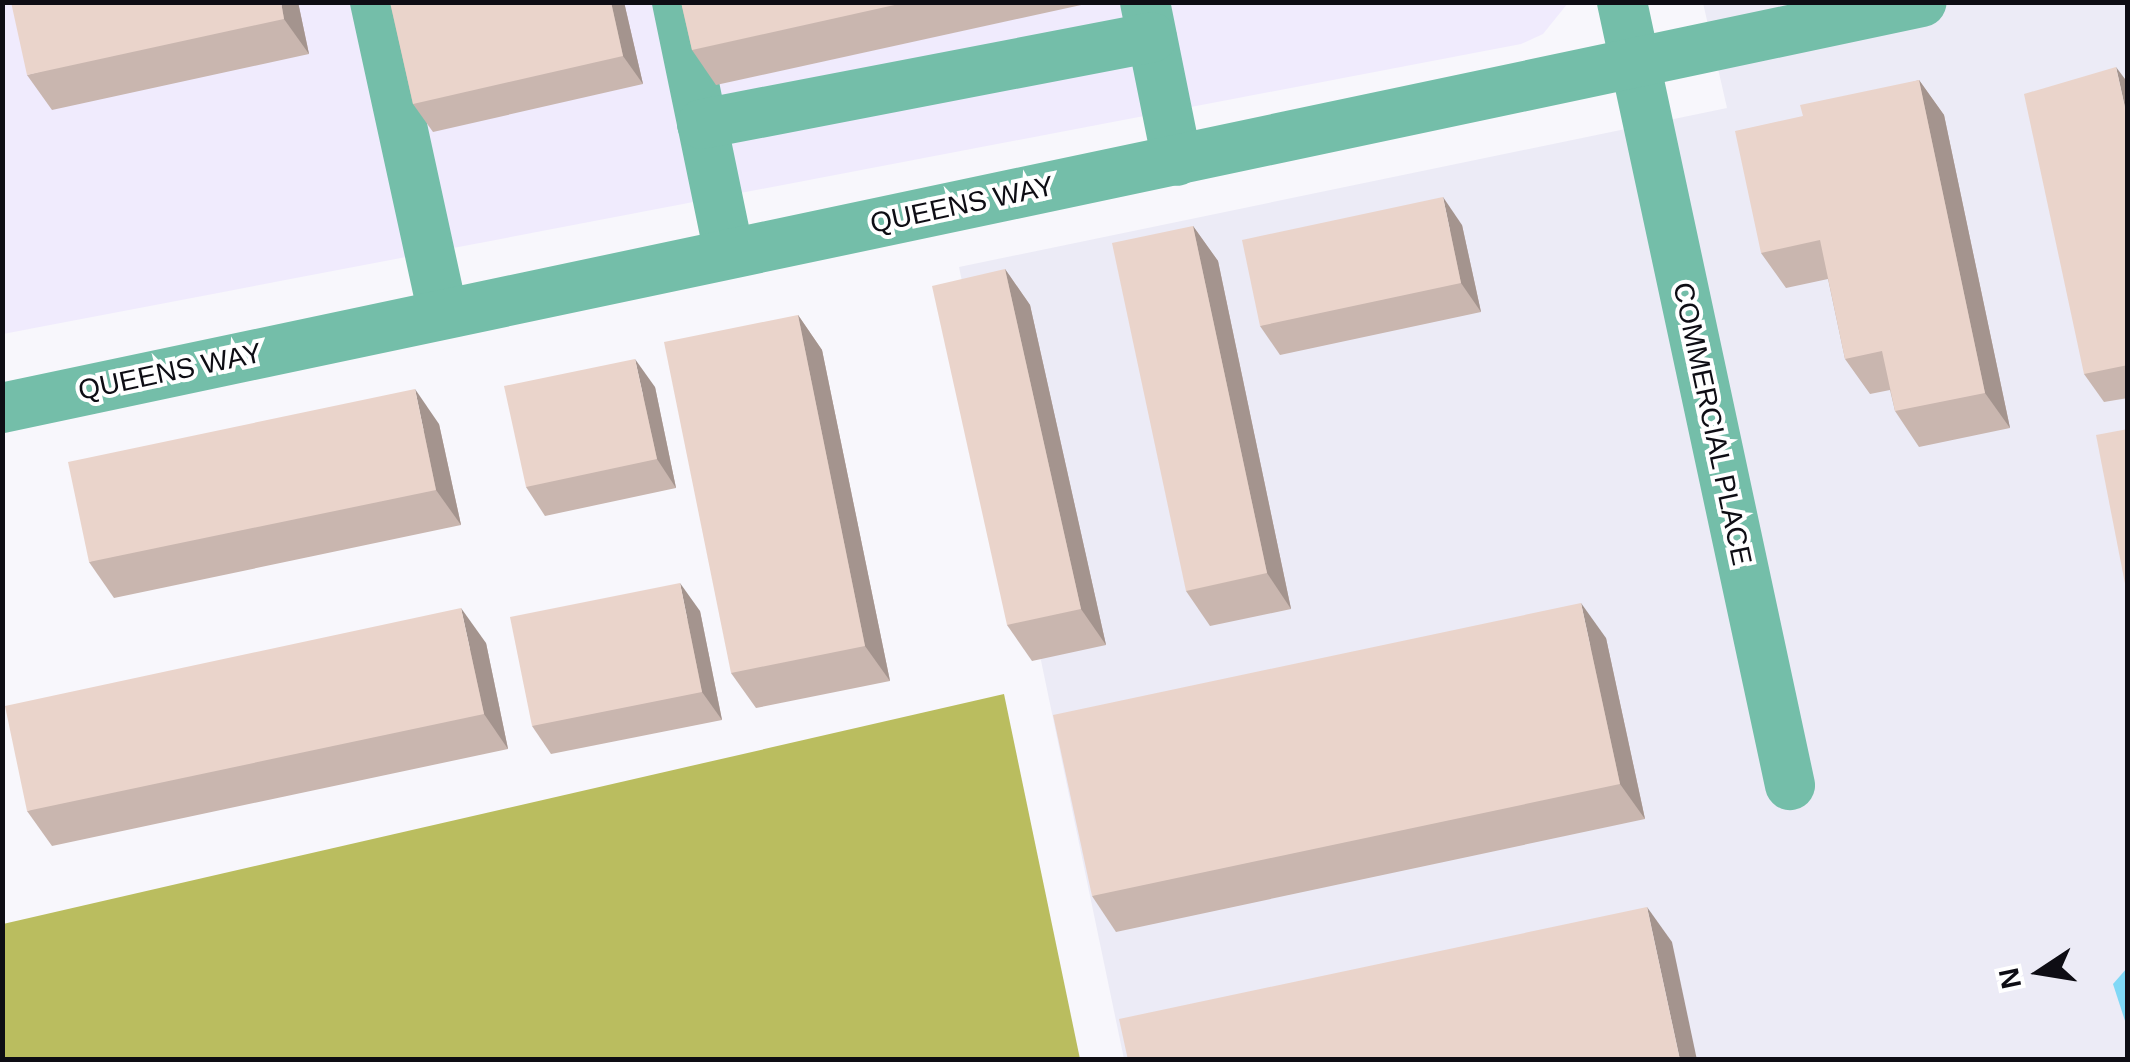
<!DOCTYPE html>
<style>
body{margin:0}
#map{position:relative;width:2130px;height:1062px;overflow:hidden;background:#f8f7fc;font-family:Arial,sans-serif}
div>[style]{position:absolute}
.commercial>*{inset:0;background:#f0ebfd}
.built>*{inset:0;background:#ecebf6}
.forest>*{inset:0;background:#babd5f}
.water>*{inset:0;background:#80d8f6}
.minor>*{height:50px;margin:-25px;padding:0 25px;transform-origin:25px;border-radius:25px;background:#74bea9}
.wall>*{inset:0;background:#c9b6af}
.shaded-wall>*{inset:0;background:#a4948e}
.building>*{inset:0;background:#ead4cb}
span{translate:-50% -50%;white-space:nowrap;text-align:center;line-height:1.15;-webkit-text-stroke:8px #fff;paint-order:stroke}
.street-label{font-size:28px;color:#0e0d14}
.frame{position:absolute;inset:0;border:5px solid #0e0d14;pointer-events:none}
.north{position:absolute;left:1990px;top:922px;width:100px;height:100px;-webkit-text-stroke:8px #fff;paint-order:stroke;rotate:258deg;font-size:28px;font-weight:700;line-height:40px;text-align:center;color:#0e0d14}
.north::after{content:'';display:block;margin:auto;width:35px;height:45px;background:#0e0d14;clip-path:polygon(50% 0,100% 100%,50% 72%,0 100%)}
</style>
<div id="map">
<div class="commercial">
<div style="clip-path:polygon(3px 3px,1568px 3px,1543px 34px,1521px 44px,3px 334px)"></div>
</div>
<div class="built">
<div style="clip-path:polygon(1703px 3px,2127px 3px,2127px 1059px,1124px 1059px,959px 267px,1727px 108px)"></div>
</div>
<div class="forest">
<div style="clip-path:polygon(1004px 694px,1080px 1059px,3px 1059px,3px 924px)"></div>
</div>
<div class="water">
<div style="clip-path:polygon(2127px 968px,2127px 1027px,2113px 984px)"></div>
</div>
<div class="minor">
<div style="left:375px;top:2px;width:319px;rotate:77.7deg"></div>
<div style="left:677px;top:2px;width:256px;rotate:78.3deg"></div>
<div style="left:1145px;top:2px;width:162px;rotate:78.6deg"></div>
<div style="left:1622px;top:2px;width:801px;rotate:77.89deg"></div>
<div style="left:702px;top:124px;width:458px;rotate:-10.9deg"></div>
<div style="left:2px;top:408px;width:1962px;rotate:-11.94deg"></div>
</div>
<div class="wall">
<div style="clip-path:polygon(298px 2px,309px 54px,52px 110px,27px 75px)"></div>
<div style="clip-path:polygon(390px 2px,624px 2px,643px 84px,433px 132px,413px 104px)"></div>
<div style="clip-path:polygon(681px 2px,1095px 2px,716px 85px,692px 50px)"></div>
<div style="clip-path:polygon(1919px 80px,1944px 115px,2010px 428px,1919px 447px,1895px 411px,1890px 390px,1870px 394px,1845px 359px,1828px 279px,1786px 288px,1761px 253px,1803px 116px)"></div>
<div style="clip-path:polygon(2128px 83px,2128px 398px,2104px 402px,2084px 374px)"></div>
<div style="clip-path:polygon(1462px 225px,1481px 312px,1280px 355px,1260px 326px)"></div>
<div style="clip-path:polygon(1193px 226px,1218px 261px,1291px 609px,1210px 626px,1186px 591px)"></div>
<div style="clip-path:polygon(1005px 269px,1030px 305px,1106px 645px,1032px 661px,1007px 625px)"></div>
<div style="clip-path:polygon(798px 315px,822px 350px,890px 681px,756px 708px,731px 673px)"></div>
<div style="clip-path:polygon(655px 387px,676px 488px,545px 516px,526px 487px)"></div>
<div style="clip-path:polygon(439px 424px,461px 525px,114px 598px,89px 562px)"></div>
<div style="clip-path:polygon(700px 611px,722px 720px,551px 754px,532px 726px)"></div>
<div style="clip-path:polygon(1606px 638px,1645px 819px,1116px 932px,1092px 896px)"></div>
<div style="clip-path:polygon(486px 643px,508px 749px,52px 846px,27px 811px)"></div>
</div>
<div class="shaded-wall">
<div style="clip-path:polygon(281px 2px,298px 2px,309px 54px,284px 19px)"></div>
<div style="clip-path:polygon(611px 2px,624px 2px,643px 84px,623px 56px)"></div>
<div style="clip-path:polygon(2116px 67px,2128px 83px,2128px 121px)"></div>
<div style="clip-path:polygon(1919px 80px,1944px 115px,2010px 428px,1985px 393px)"></div>
<div style="clip-path:polygon(1443px 197px,1462px 225px,1481px 312px,1461px 283px)"></div>
<div style="clip-path:polygon(1193px 226px,1218px 261px,1291px 609px,1267px 573px)"></div>
<div style="clip-path:polygon(1005px 269px,1030px 305px,1106px 645px,1081px 609px)"></div>
<div style="clip-path:polygon(798px 315px,822px 350px,890px 681px,865px 646px)"></div>
<div style="clip-path:polygon(635px 359px,655px 387px,676px 488px,657px 459px)"></div>
<div style="clip-path:polygon(415px 389px,439px 424px,461px 525px,436px 490px)"></div>
<div style="clip-path:polygon(680px 583px,700px 611px,722px 720px,702px 692px)"></div>
<div style="clip-path:polygon(1581px 603px,1606px 638px,1645px 819px,1620px 784px)"></div>
<div style="clip-path:polygon(461px 608px,486px 643px,508px 749px,484px 714px)"></div>
<div style="clip-path:polygon(1647px 907px,1672px 942px,1697px 1060px,1680px 1060px)"></div>
</div>
<div class="building">
<div style="clip-path:polygon(11px 2px,281px 2px,284px 19px,27px 75px)"></div>
<div style="clip-path:polygon(390px 2px,611px 2px,623px 56px,413px 104px)"></div>
<div style="clip-path:polygon(681px 2px,908px 2px,692px 50px)"></div>
<div style="clip-path:polygon(2116px 67px,2128px 121px,2128px 365px,2084px 374px,2024px 94px)"></div>
<div style="clip-path:polygon(1919px 80px,1985px 393px,1895px 411px,1882px 351px,1845px 359px,1820px 240px,1761px 253px,1735px 131px,1803px 116px,1800px 105px)"></div>
<div style="clip-path:polygon(1443px 197px,1461px 283px,1260px 326px,1242px 240px)"></div>
<div style="clip-path:polygon(1193px 226px,1267px 573px,1186px 591px,1112px 243px)"></div>
<div style="clip-path:polygon(1005px 269px,1081px 609px,1007px 625px,932px 286px)"></div>
<div style="clip-path:polygon(798px 315px,865px 646px,731px 673px,664px 342px)"></div>
<div style="clip-path:polygon(635px 359px,657px 459px,526px 487px,504px 386px)"></div>
<div style="clip-path:polygon(415px 389px,436px 490px,89px 562px,68px 462px)"></div>
<div style="clip-path:polygon(2128px 429px,2128px 599px,2096px 435px)"></div>
<div style="clip-path:polygon(680px 583px,702px 692px,532px 726px,510px 617px)"></div>
<div style="clip-path:polygon(1581px 603px,1620px 784px,1092px 896px,1053px 715px)"></div>
<div style="clip-path:polygon(461px 608px,484px 714px,27px 811px,5px 706px)"></div>
<div style="clip-path:polygon(1647px 907px,1680px 1060px,1128px 1060px,1119px 1019px)"></div>
</div>
<div class="street-label">
<span style="left:962px;top:205px;rotate:-12deg">QUEENS WAY</span>
<span style="left:170px;top:372px;rotate:-12deg">QUEENS WAY</span>
<span style="left:1712px;top:424px;rotate:78deg">COMMERCIAL PLACE</span>
</div>
<div class="frame"></div>
<div class="north">N</div>
</div>
